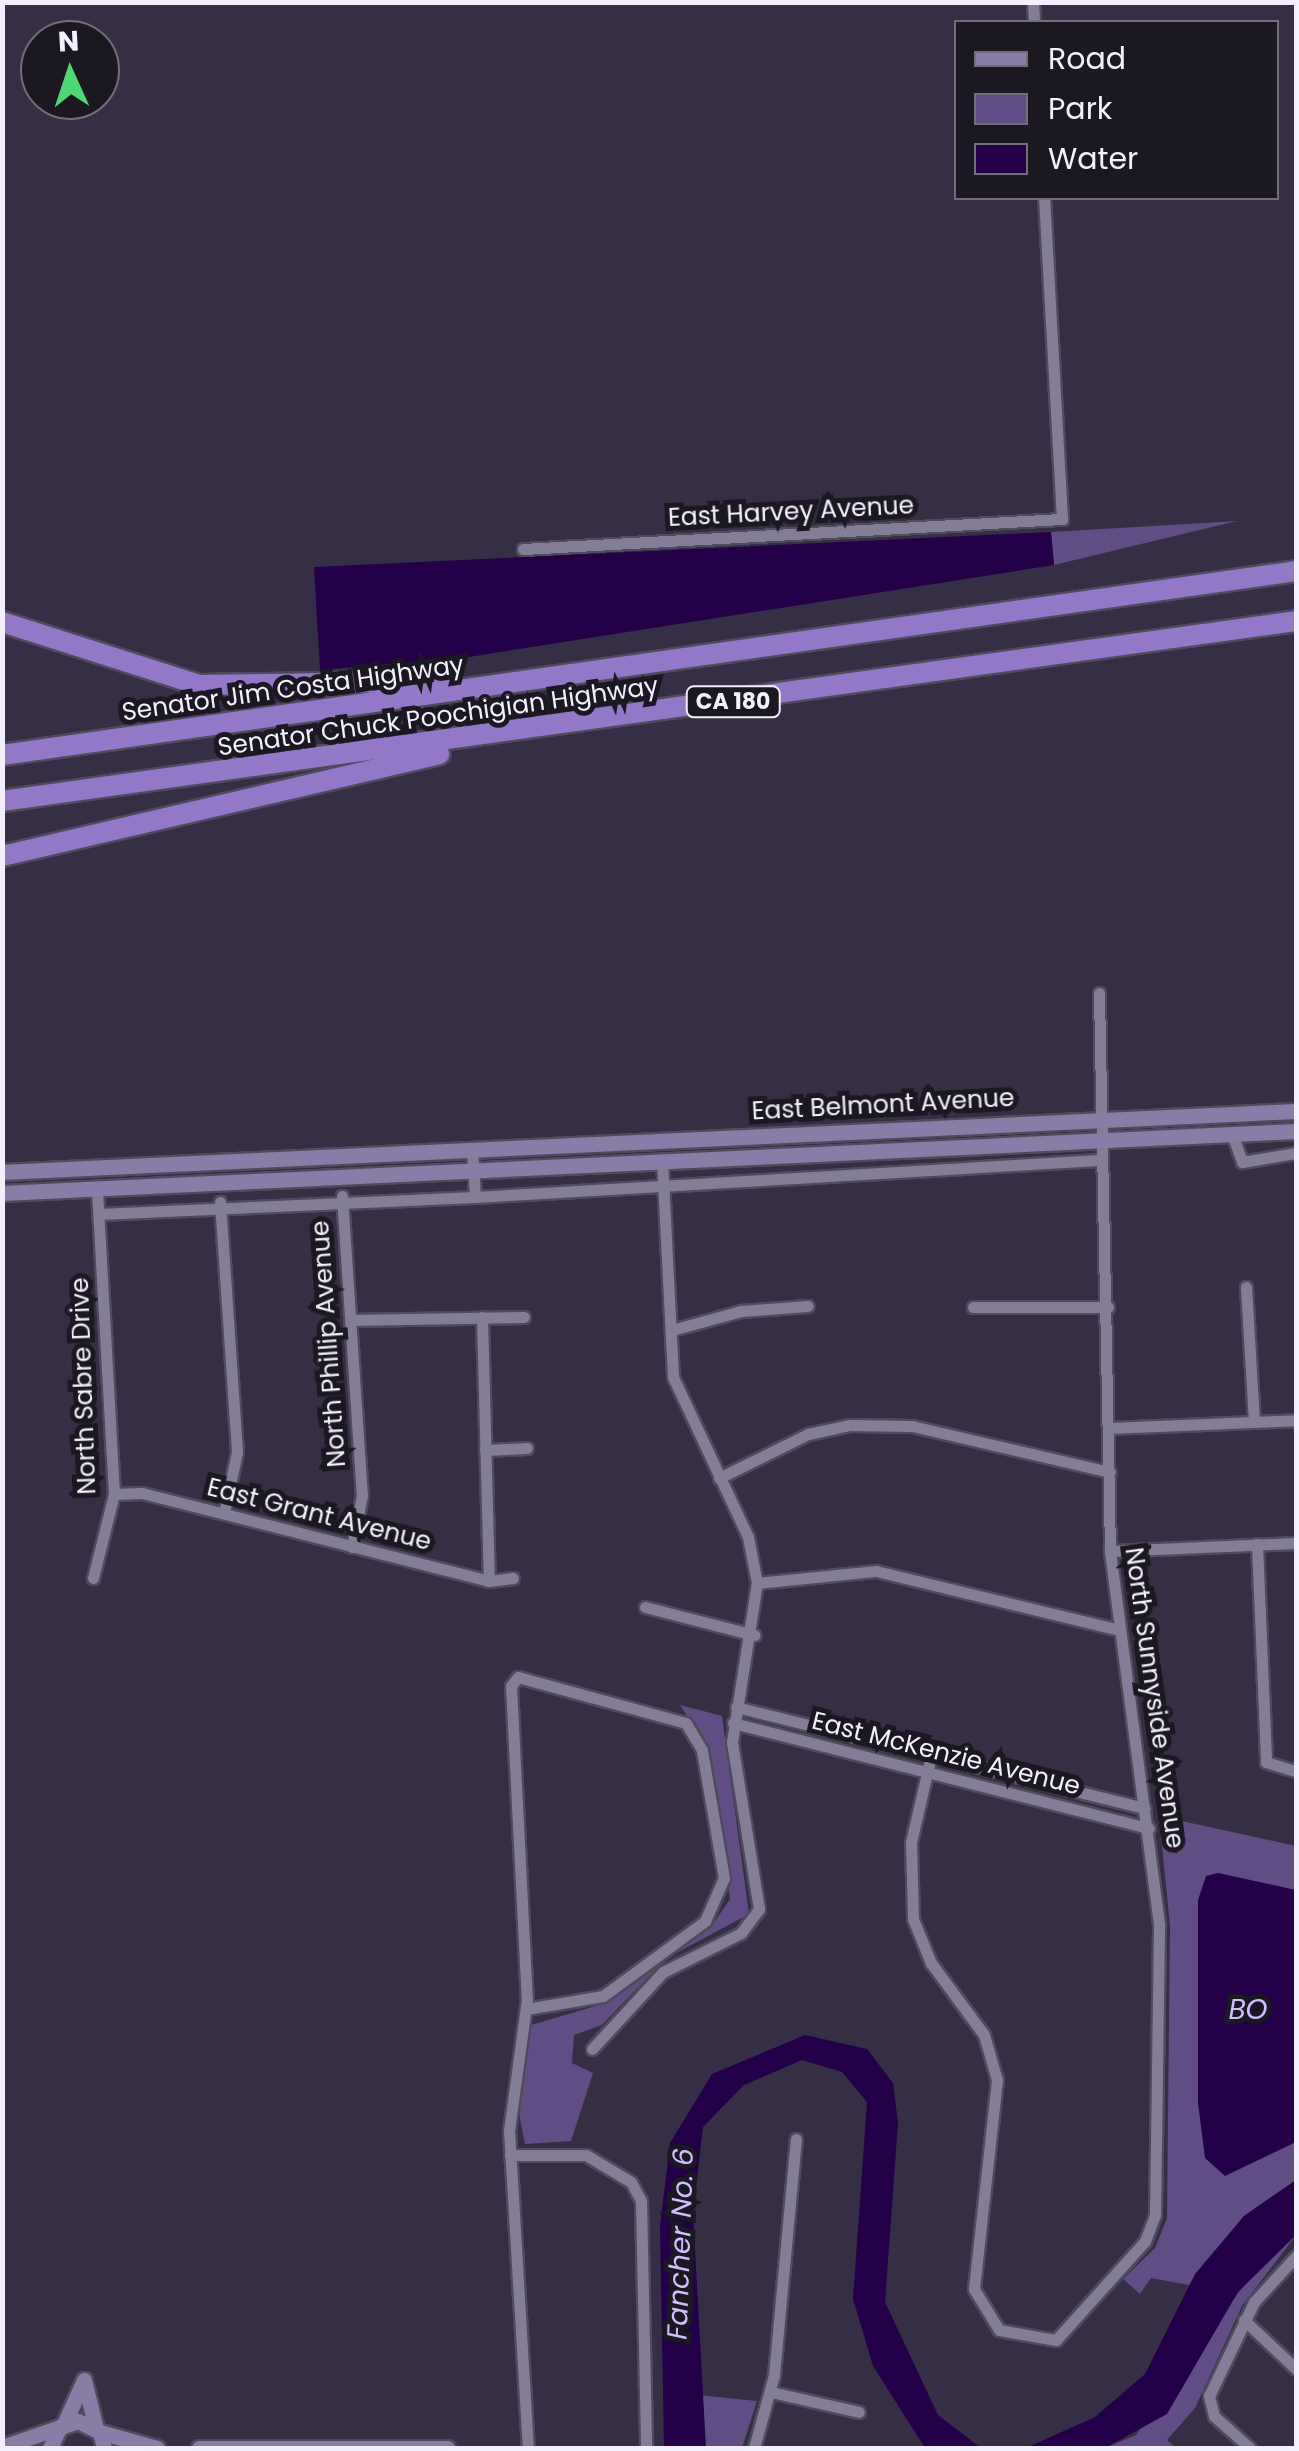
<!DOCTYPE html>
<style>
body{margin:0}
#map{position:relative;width:1299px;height:2451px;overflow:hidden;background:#352e44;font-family:Poppins,sans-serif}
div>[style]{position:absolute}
.green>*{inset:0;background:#604d83}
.water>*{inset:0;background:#230047}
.roads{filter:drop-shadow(2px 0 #504a5d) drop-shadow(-2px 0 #504a5d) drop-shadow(0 2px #504a5d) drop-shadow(0 -2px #504a5d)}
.street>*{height:11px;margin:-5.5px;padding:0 5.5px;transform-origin:5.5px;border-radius:5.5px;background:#847d97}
.secondary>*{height:15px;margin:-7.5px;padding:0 7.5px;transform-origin:7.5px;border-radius:7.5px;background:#897ca6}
.highway>*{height:20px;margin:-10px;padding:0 10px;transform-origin:10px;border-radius:10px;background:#9478c8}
span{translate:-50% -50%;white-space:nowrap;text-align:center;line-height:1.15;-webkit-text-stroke:10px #1b1822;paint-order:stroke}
.shield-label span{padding:2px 8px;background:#1b1822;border:2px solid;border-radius:8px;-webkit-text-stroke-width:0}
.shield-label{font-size:22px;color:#f3effe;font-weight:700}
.street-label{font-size:25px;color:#f3effe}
.water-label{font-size:28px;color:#d2befe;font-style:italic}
.frame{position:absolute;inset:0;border:5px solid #f3effe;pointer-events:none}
.legend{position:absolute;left:954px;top:20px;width:325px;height:180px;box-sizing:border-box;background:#1b1822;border:2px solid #716e7a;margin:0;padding:12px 18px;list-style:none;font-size:30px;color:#f3effe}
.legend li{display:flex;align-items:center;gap:20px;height:50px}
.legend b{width:50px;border:2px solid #716e7a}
.north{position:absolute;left:20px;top:20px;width:100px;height:100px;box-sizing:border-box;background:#1b1822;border:2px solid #716e7a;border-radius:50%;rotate:357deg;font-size:28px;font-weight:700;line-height:40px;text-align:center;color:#f3effe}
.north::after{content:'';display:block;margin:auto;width:35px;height:45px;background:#51d674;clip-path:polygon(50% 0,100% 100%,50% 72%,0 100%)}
</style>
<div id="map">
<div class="green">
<div style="clip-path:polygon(1237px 521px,1054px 565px,1051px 532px)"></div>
<div style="clip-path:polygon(680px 1705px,722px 1716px,749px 1914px,665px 1959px,602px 2025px,574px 2035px,572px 2063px,593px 2073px,571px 2141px,525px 2144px,518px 2109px,531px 2025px,606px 2003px,681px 1941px,713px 1924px,730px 1899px,709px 1750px)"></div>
<div style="clip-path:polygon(1159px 1816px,1296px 1846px,1296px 2180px,1244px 2216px,1189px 2285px,1151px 2278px,1140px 2294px,1123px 2279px,1155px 2248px,1167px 2218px,1170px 1926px)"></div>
<div style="clip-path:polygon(1296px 2235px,1242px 2306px,1195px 2408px,1167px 2440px,1176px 2448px,1105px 2448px,1136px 2435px,1255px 2270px)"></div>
<div style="clip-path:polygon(698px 2395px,757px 2401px,742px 2448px,706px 2448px)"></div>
</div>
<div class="water">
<div style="clip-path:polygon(1051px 532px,1054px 565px,469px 657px,320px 670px,314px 567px)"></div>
<div style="clip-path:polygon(1218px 1873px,1296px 1890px,1296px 2142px,1225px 2176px,1205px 2158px,1198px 2103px,1198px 1900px,1206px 1876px)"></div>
<div style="clip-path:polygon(805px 2035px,867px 2049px,893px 2083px,898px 2123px,885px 2302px,938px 2415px,981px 2448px,925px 2448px,873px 2366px,853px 2299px,867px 2102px,842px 2072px,802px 2060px,744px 2085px,703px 2127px,693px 2213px,706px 2448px,664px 2448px,660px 2226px,670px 2143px,712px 2074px)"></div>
<div style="clip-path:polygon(1296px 2180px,1296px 2235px,1238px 2292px,1167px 2414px,1105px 2448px,1026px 2448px,1095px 2417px,1145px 2374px,1195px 2274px,1244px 2216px)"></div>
</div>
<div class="roads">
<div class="street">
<div style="left:1033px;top:2px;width:20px;rotate:87deg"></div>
<div style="left:523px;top:549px;width:540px;rotate:-3.19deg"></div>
<div style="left:1062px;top:519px;width:322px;rotate:-93.2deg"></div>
<div style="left:1232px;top:1134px;width:30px;rotate:70deg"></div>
<div style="left:1242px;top:1162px;width:55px;rotate:-9.5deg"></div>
<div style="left:472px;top:1150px;width:47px;rotate:86.3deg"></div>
<div style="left:475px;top:1197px;width:625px;rotate:-3.39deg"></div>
<div style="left:342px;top:1196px;width:300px;rotate:86.2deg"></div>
<div style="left:362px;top:1495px;width:53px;rotate:100.9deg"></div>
<div style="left:220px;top:1202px;width:251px;rotate:86.1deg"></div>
<div style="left:237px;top:1452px;width:62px;rotate:102deg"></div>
<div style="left:99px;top:1214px;width:376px;rotate:-2.6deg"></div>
<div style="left:1246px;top:1287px;width:135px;rotate:86.6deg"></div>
<div style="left:973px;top:1307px;width:135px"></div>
<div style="left:482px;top:1317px;width:264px;rotate:88.5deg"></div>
<div style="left:350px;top:1320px;width:174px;rotate:-1deg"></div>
<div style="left:672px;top:1330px;width:72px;rotate:-15.4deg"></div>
<div style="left:741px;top:1311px;width:67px;rotate:-4.3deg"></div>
<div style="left:1109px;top:1428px;width:187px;rotate:-2.4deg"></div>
<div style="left:485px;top:1450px;width:42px;rotate:-2.7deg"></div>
<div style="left:719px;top:1478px;width:99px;rotate:-26.3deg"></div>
<div style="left:808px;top:1434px;width:43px;rotate:-12.1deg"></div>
<div style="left:850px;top:1425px;width:62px;rotate:0.9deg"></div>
<div style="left:912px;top:1426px;width:203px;rotate:13.1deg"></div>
<div style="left:114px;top:1494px;width:28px;rotate:-2deg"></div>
<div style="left:142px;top:1493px;width:358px;rotate:14.2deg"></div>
<div style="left:489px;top:1581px;width:24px;rotate:-7deg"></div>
<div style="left:1257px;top:1544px;width:218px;rotate:87.6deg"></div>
<div style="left:1266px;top:1762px;width:31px;rotate:17deg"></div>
<div style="left:1110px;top:1551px;width:186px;rotate:-2.5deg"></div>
<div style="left:93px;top:1578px;width:87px;rotate:-76deg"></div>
<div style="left:114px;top:1494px;width:305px;rotate:-93.2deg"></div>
<div style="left:757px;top:1583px;width:120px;rotate:-5.8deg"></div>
<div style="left:876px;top:1571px;width:250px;rotate:13.6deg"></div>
<div style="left:645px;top:1607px;width:113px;rotate:14.4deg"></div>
<div style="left:736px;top:1707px;width:421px;rotate:13.9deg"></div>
<div style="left:733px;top:1723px;width:429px;rotate:14.2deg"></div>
<div style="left:931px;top:1756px;width:88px;rotate:103.1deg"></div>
<div style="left:911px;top:1842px;width:77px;rotate:88.5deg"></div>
<div style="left:913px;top:1919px;width:48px;rotate:67.8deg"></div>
<div style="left:931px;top:1963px;width:89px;rotate:53.6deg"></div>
<div style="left:984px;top:2035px;width:47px;rotate:73.9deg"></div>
<div style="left:997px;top:2080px;width:210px;rotate:96.3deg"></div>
<div style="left:974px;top:2289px;width:48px;rotate:58.6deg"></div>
<div style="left:999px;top:2330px;width:58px;rotate:10deg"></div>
<div style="left:1056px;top:2340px;width:133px;rotate:-48deg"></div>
<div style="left:1145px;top:2241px;width:28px;rotate:-69deg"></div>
<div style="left:1155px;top:2215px;width:291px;rotate:-89.2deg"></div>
<div style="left:1159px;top:1924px;width:376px;rotate:-97.5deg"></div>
<div style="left:1110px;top:1551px;width:558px;rotate:-91.13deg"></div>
<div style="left:526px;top:2009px;width:78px;rotate:-9.6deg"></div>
<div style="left:603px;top:1996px;width:127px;rotate:-36.3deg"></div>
<div style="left:705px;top:1921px;width:47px;rotate:-66.2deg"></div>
<div style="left:724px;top:1878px;width:130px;rotate:-99.8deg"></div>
<div style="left:702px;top:1750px;width:31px;rotate:-121deg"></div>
<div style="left:686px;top:1723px;width:174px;rotate:-164.7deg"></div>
<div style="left:518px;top:1677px;width:11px;rotate:128deg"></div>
<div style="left:511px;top:1686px;width:313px;rotate:87.1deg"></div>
<div style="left:527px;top:1999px;width:132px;rotate:97.8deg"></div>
<div style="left:509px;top:2130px;width:319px;rotate:86.6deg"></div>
<div style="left:592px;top:2049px;width:105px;rotate:-47.3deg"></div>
<div style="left:663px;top:1972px;width:87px;rotate:-26.6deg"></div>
<div style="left:741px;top:1933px;width:30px;rotate:-53deg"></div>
<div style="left:759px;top:1909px;width:169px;rotate:-99.2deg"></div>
<div style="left:732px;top:1742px;width:161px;rotate:-81.1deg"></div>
<div style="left:757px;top:1583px;width:47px;rotate:-101.1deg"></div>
<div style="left:748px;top:1537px;width:177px;rotate:-115.1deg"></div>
<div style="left:673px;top:1377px;width:217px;rotate:-92.9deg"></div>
<div style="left:510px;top:2155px;width:76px"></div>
<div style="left:586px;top:2155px;width:52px;rotate:31deg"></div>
<div style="left:631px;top:2182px;width:21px;rotate:62deg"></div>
<div style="left:641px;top:2201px;width:247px;rotate:88.8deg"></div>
<div style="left:1244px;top:2320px;width:71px;rotate:43.3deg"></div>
<div style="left:771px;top:2392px;width:90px;rotate:12.8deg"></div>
<div style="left:754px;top:2448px;width:76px;rotate:-74.7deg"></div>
<div style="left:774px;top:2375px;width:237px;rotate:-84.7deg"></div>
<div style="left:1250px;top:2448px;width:48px;rotate:-138.4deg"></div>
<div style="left:1214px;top:2416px;width:21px;rotate:-104deg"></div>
<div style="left:1209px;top:2396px;width:104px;rotate:-64.4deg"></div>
<div style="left:1254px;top:2302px;width:62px;rotate:-47.6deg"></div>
</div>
<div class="secondary">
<div style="left:2px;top:1172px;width:1295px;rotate:-2.7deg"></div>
<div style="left:2px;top:1193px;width:1295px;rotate:-2.74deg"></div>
<div style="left:64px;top:2424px;width:48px;rotate:-65.6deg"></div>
<div style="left:84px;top:2380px;width:50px;rotate:76.2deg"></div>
<div style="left:100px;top:2432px;width:59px;rotate:15.7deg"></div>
<div style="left:2px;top:2447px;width:61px;rotate:-19deg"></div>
<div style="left:50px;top:2448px;width:23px;rotate:-65deg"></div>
<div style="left:60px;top:2427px;width:19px;rotate:-18deg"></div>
<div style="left:78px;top:2421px;width:25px;rotate:27deg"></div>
<div style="left:100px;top:2432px;width:16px;rotate:76deg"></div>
<div style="left:199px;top:2448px;width:248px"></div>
</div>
<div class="highway">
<div style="left:2px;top:622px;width:207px;rotate:17.7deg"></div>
<div style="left:199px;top:685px;width:245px;rotate:-0.9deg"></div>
<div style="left:2px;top:755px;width:1307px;rotate:-8.09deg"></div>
<div style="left:2px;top:801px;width:1306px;rotate:-7.92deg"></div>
<div style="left:2px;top:856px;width:449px;rotate:-13.1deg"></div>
</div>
</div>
<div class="shield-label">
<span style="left:733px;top:702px">CA 180</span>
</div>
<div class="street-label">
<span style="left:791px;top:512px;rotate:-3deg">East Harvey Avenue</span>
<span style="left:293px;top:689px;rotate:-8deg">Senator Jim Costa Highway</span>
<span style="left:438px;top:717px;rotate:-8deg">Senator Chuck Poochigian Highway</span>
<span style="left:883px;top:1105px;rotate:-3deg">East Belmont Avenue</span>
<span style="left:329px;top:1344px;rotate:-94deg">North Phillip Avenue</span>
<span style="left:84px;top:1386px;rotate:-92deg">North Sabre Drive</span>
<span style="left:319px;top:1515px;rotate:14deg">East Grant Avenue</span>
<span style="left:1154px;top:1698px;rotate:82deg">North Sunnyside Avenue</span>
<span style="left:946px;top:1754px;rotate:14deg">East McKenzie Avenue</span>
</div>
<div class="water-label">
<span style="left:1248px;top:2010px">BO</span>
<span style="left:681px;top:2244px;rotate:-88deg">Fancher No. 6</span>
</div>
<div class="frame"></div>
<ul class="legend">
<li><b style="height:12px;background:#897ca6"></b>Road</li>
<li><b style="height:28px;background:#604d83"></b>Park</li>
<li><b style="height:28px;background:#230047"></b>Water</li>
</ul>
<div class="north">N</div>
</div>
